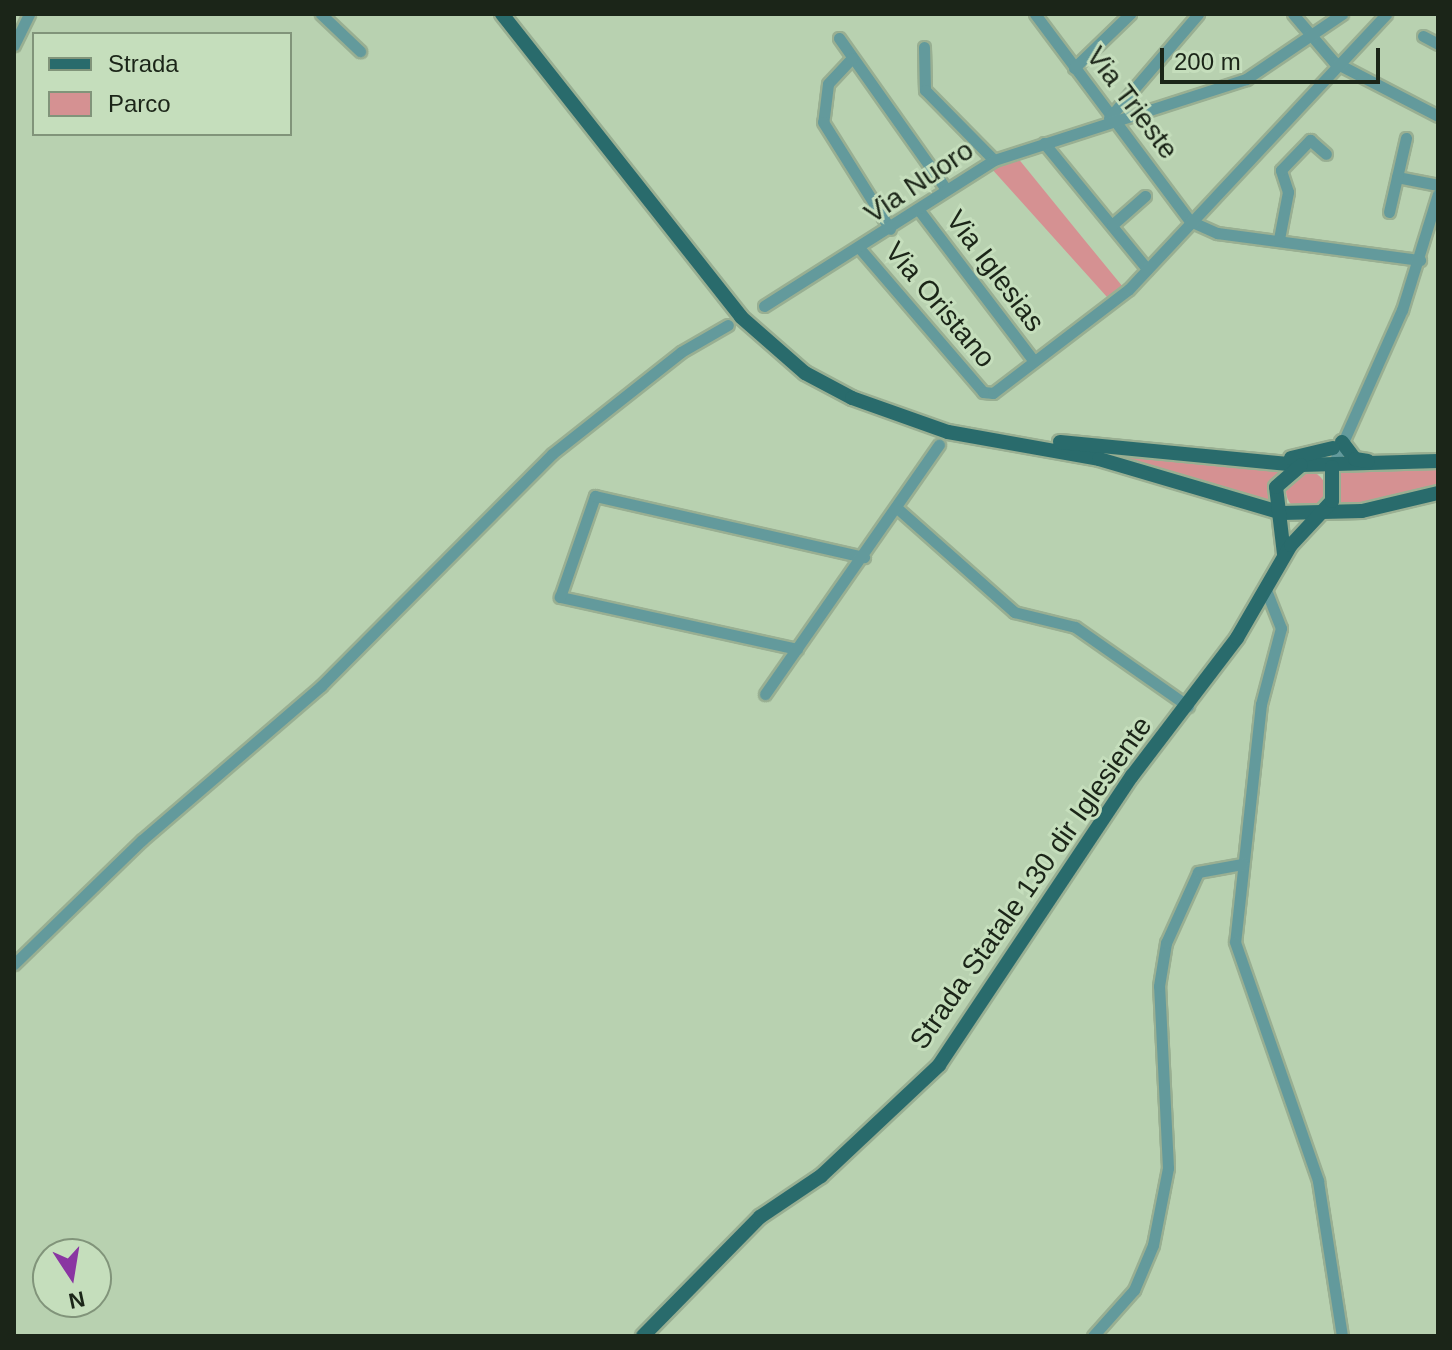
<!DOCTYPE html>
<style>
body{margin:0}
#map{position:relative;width:1452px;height:1350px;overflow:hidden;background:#b8d1b0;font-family:Arial,sans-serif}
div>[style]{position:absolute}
.green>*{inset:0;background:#d59192}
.round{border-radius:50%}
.roads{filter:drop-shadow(2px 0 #99af92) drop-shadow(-2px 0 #99af92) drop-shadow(0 2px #99af92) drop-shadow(0 -2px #99af92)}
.minor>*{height:11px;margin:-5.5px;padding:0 5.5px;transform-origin:5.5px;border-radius:5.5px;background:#639a9c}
.major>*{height:14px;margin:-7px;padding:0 7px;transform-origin:7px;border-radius:7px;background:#296b6c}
span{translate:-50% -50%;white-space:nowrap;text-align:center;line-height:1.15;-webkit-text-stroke:6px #c5debc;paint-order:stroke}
.street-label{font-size:28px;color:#1b2518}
.frame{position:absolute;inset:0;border:16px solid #1b2518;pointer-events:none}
.legend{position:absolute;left:32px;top:32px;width:260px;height:104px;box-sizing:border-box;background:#c5debc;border:2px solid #81947a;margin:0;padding:10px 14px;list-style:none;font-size:24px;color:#1b2518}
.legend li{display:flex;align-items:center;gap:16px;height:40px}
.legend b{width:40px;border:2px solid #81947a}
.north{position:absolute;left:32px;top:1238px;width:80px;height:80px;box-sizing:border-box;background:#c5debc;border:2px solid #81947a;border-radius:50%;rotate:168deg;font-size:22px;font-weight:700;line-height:32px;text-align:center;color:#1b2518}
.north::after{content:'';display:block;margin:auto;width:28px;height:36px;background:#8a35a2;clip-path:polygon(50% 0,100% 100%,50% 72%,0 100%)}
.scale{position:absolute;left:1160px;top:48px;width:220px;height:36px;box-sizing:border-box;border:4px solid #1b2518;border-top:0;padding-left:10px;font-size:24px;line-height:28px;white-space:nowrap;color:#1b2518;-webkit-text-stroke:6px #c5debc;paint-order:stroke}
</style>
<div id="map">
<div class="green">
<div style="clip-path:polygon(1017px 157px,1082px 237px,1123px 287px,1107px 297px,991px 168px)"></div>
<div style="clip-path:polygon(1103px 454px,1194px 463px,1284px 468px,1272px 483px,1275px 509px)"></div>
<div style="clip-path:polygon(1438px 464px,1438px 489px,1331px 511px,1340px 491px,1335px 472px)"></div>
<div class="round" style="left:1286px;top:471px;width:40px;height:40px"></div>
</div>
<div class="roads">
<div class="minor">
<div style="left:321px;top:14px;width:54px;rotate:43.5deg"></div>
<div style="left:1035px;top:14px;width:259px;rotate:53.2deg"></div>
<div style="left:1190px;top:221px;width:30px;rotate:24deg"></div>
<div style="left:1217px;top:233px;width:205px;rotate:7.6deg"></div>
<div style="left:1293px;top:14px;width:63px;rotate:49.5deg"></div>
<div style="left:1334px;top:62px;width:117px;rotate:27.4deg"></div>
<div style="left:1423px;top:36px;width:17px;rotate:28deg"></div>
<div style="left:839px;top:38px;width:185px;rotate:54.7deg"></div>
<div style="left:14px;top:45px;width:34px;rotate:-64deg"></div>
<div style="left:924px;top:47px;width:43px;rotate:88.7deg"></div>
<div style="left:925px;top:90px;width:98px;rotate:45.4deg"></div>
<div style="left:852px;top:58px;width:35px;rotate:133deg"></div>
<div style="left:828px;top:84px;width:38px;rotate:97deg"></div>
<div style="left:823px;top:122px;width:126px;rotate:57.9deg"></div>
<div style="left:1074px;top:68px;width:78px;rotate:-44deg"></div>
<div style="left:1109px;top:118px;width:137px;rotate:-49.4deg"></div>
<div style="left:1044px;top:143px;width:163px;rotate:50.7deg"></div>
<div style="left:1397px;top:177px;width:42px;rotate:11deg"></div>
<div style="left:918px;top:209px;width:191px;rotate:52.7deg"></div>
<div style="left:1389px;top:212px;width:76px;rotate:-77.1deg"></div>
<div style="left:1112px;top:225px;width:44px;rotate:-41.3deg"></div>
<div style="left:1279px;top:239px;width:48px;rotate:-79.2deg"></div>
<div style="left:1288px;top:192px;width:23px;rotate:-108deg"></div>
<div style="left:1281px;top:170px;width:42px;rotate:-46deg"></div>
<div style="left:1310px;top:140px;width:21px;rotate:41deg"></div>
<div style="left:861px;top:250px;width:187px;rotate:49.3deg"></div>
<div style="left:983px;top:392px;width:10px;rotate:6deg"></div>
<div style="left:993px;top:393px;width:171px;rotate:-37.4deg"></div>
<div style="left:1129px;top:289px;width:376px;rotate:-46.9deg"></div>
<div style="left:764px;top:306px;width:272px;rotate:-32.4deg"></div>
<div style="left:994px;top:160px;width:265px;rotate:-17.8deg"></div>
<div style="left:1246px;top:79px;width:116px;rotate:-34.1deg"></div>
<div style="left:1332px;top:467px;width:172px;rotate:-66deg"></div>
<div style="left:1402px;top:310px;width:121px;rotate:-72.8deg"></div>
<div style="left:897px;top:508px;width:157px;rotate:41.6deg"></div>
<div style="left:1014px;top:612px;width:63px;rotate:13.8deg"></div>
<div style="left:1075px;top:627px;width:138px;rotate:35deg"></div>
<div style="left:1266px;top:590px;width:41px;rotate:68.5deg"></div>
<div style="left:1281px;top:628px;width:79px;rotate:104.7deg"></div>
<div style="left:1261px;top:704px;width:239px;rotate:96.2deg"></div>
<div style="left:1235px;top:942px;width:253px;rotate:70.8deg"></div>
<div style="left:1318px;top:1181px;width:157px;rotate:81.2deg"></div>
<div style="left:797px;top:649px;width:243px;rotate:-167.6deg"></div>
<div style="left:560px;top:597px;width:107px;rotate:-70.9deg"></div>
<div style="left:595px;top:496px;width:276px;rotate:12.8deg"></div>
<div style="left:765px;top:694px;width:304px;rotate:-55.1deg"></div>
<div style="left:14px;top:964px;width:178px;rotate:-44.1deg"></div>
<div style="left:142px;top:840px;width:236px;rotate:-40.7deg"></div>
<div style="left:321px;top:686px;width:327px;rotate:-45.1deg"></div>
<div style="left:552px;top:454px;width:164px;rotate:-38.3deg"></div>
<div style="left:681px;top:352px;width:54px;rotate:-29.9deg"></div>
<div style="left:1093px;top:1336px;width:62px;rotate:-48.3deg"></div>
<div style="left:1134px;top:1290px;width:49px;rotate:-67.1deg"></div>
<div style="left:1153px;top:1245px;width:78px;rotate:-79deg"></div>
<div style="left:1168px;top:1168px;width:182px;rotate:-92.8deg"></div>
<div style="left:1159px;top:986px;width:44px;rotate:-80.8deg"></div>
<div style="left:1166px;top:943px;width:78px;rotate:-65.7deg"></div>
<div style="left:1198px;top:872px;width:45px;rotate:-10.3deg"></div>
</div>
<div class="major">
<div style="left:502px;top:14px;width:386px;rotate:51.7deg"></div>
<div style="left:741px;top:317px;width:85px;rotate:41.2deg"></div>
<div style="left:805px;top:373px;width:53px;rotate:28deg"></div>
<div style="left:852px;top:398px;width:102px;rotate:19.5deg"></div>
<div style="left:948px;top:432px;width:153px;rotate:10.1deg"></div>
<div style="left:1099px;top:459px;width:191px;rotate:16.4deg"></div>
<div style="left:1282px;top:513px;width:80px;rotate:-1.4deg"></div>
<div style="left:1362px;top:511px;width:78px;rotate:-13.3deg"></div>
<div style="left:1060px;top:442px;width:242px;rotate:5.5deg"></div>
<div style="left:1301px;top:465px;width:137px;rotate:-1.7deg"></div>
<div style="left:1342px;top:442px;width:21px;rotate:53deg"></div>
<div style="left:1355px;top:459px;width:13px;rotate:9deg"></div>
<div style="left:1291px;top:458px;width:43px;rotate:-13.4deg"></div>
<div style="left:1284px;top:554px;width:67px;rotate:-96.8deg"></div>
<div style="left:1276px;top:487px;width:33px;rotate:-41deg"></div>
<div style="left:643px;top:1336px;width:167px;rotate:-45.5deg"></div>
<div style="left:760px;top:1217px;width:73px;rotate:-33.9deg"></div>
<div style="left:821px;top:1176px;width:162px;rotate:-43.2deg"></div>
<div style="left:939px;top:1065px;width:348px;rotate:-56.3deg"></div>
<div style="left:1132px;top:776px;width:173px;rotate:-52.7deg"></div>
<div style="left:1237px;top:638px;width:108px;rotate:-59.9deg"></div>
<div style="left:1291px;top:545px;width:60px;rotate:-47deg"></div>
<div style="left:1332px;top:501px;width:34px;rotate:-90deg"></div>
</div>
</div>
<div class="street-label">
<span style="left:1132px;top:103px;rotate:53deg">Via Trieste</span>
<span style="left:919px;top:182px;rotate:-34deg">Via Nuoro</span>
<span style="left:995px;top:271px;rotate:53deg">Via Iglesias</span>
<span style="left:940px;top:305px;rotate:50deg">Via Oristano</span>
<span style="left:1031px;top:883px;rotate:-55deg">Strada Statale 130 dir Iglesiente</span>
</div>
<div class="frame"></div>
<ul class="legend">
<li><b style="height:10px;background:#296b6c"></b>Strada</li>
<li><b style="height:22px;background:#d59192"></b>Parco</li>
</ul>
<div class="north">N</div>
<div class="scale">200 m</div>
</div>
